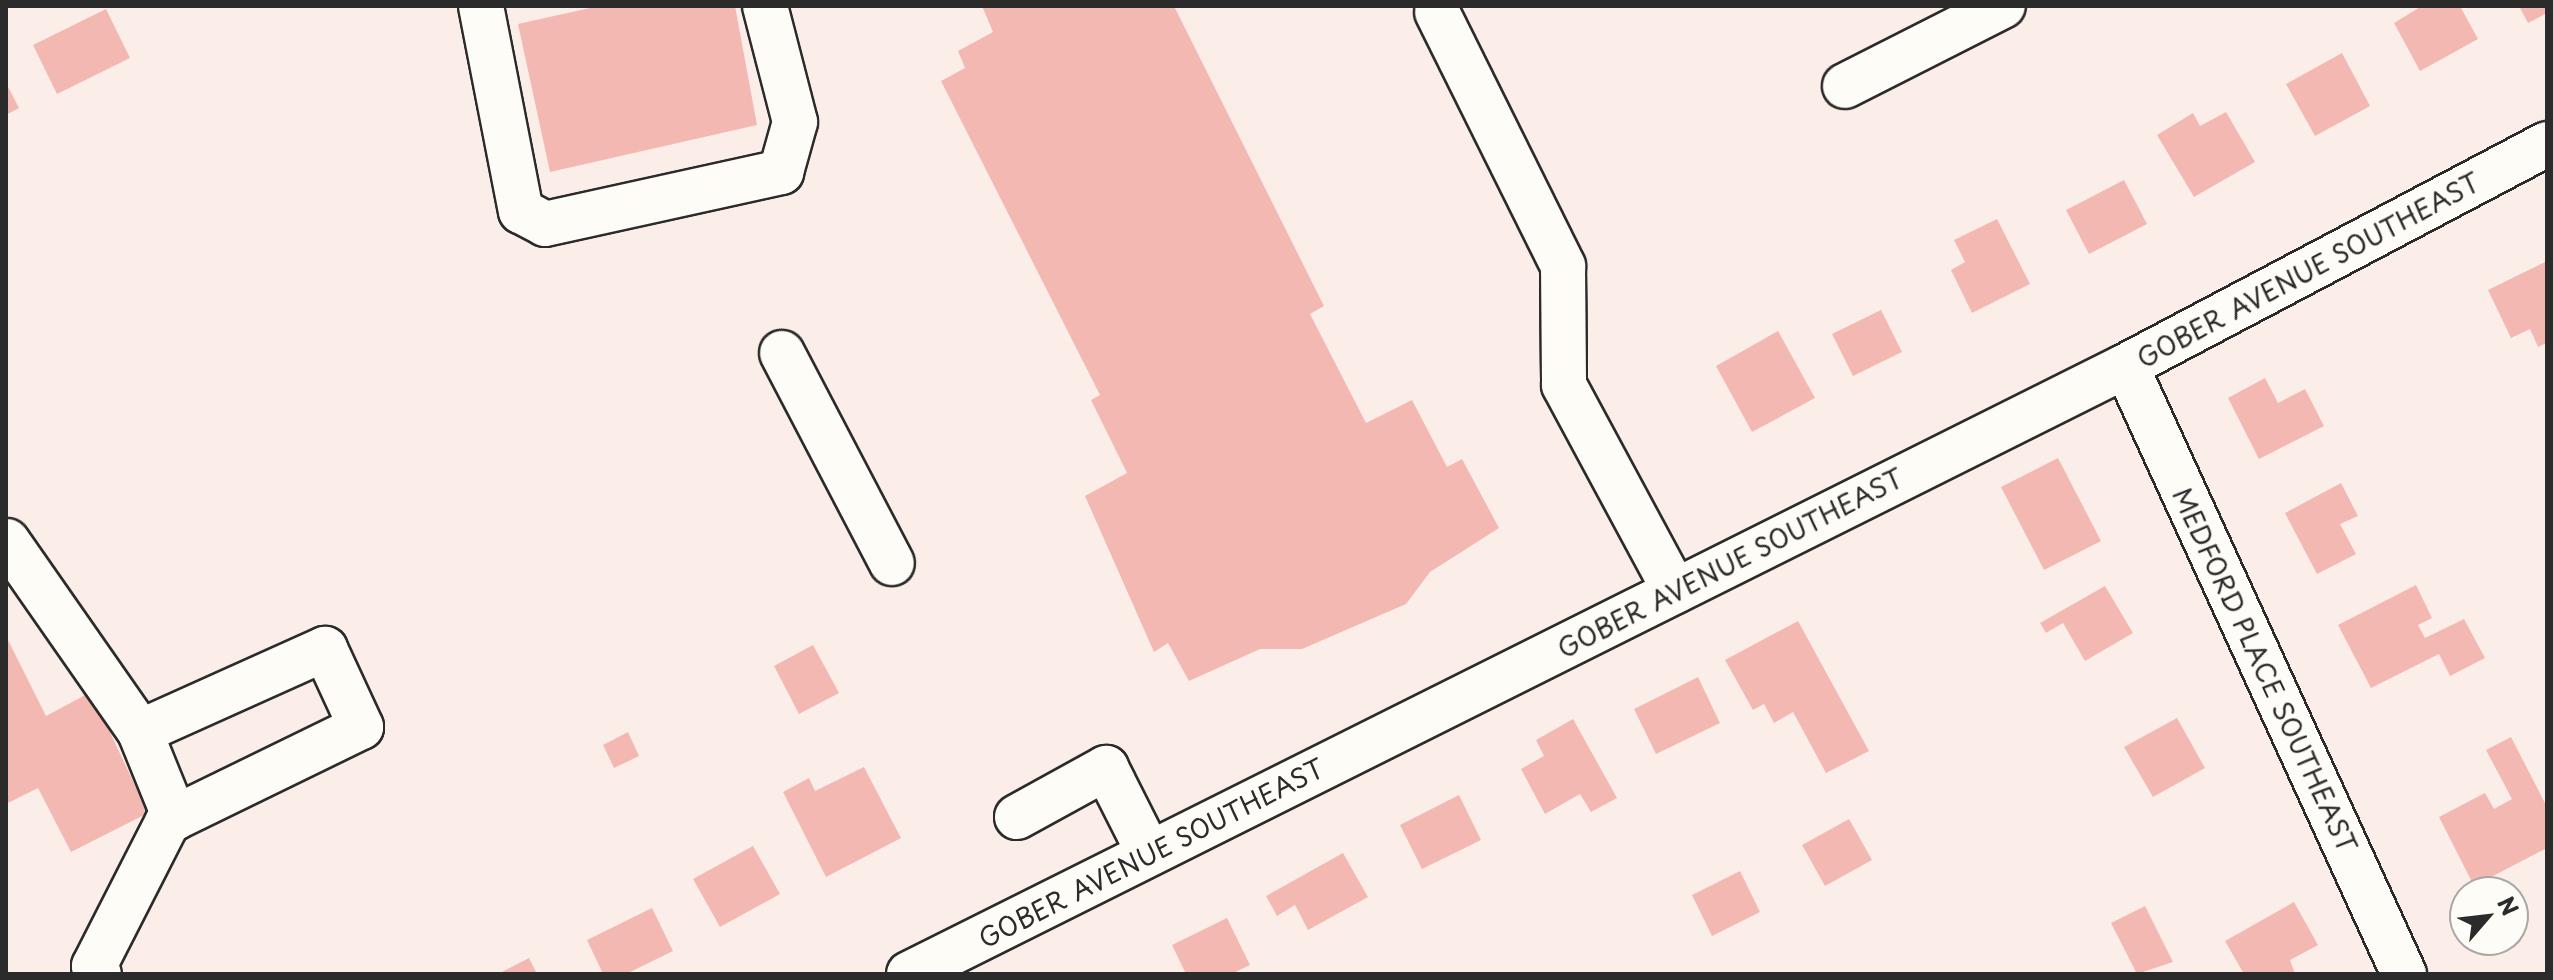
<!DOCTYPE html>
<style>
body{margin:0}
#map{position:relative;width:2553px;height:980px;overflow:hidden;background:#fbeee9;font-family:"Playpen Sans",sans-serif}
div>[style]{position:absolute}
.building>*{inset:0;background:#f4b8b2}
.roads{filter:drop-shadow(2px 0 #2b2b2b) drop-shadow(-2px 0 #2b2b2b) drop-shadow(0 2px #2b2b2b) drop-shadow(0 -2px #2b2b2b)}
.minor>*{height:44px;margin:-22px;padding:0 22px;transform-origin:22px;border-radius:22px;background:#fdfcf7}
span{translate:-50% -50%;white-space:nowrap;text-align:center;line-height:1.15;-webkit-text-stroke:8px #fdfcf7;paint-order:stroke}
.street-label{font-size:26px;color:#2b2b2b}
.frame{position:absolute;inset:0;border:8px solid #2b2b2b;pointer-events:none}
.north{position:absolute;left:2449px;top:876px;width:80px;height:80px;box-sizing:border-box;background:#fdfcf7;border:2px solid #a9a8a5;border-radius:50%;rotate:62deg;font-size:22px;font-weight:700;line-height:32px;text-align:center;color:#2b2b2b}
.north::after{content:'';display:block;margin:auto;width:28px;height:36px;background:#2b2b2b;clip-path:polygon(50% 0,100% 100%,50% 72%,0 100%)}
</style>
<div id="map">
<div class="building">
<div style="clip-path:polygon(599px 6px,735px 6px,757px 125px,550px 172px,518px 24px)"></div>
<div style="clip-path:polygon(982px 6px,1174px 6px,1324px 306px,1310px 314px,1366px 423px,1412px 400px,1447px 467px,1462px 459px,1499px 528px,1430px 572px,1406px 604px,1302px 649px,1260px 649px,1189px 681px,1168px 643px,1154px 652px,1085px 496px,1127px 473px,1091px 400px,1100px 395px,941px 81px,965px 68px,958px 51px,993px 32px)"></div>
<div style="clip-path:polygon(2422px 6px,2460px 6px,2478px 39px,2420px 71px,2394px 23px)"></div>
<div style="clip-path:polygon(2519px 6px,2547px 6px,2547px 13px,2528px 23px)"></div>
<div style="clip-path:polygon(106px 9px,130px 58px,57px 94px,33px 45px)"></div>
<div style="clip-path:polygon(2342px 53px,2370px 106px,2315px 136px,2286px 84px)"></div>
<div style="clip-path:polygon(6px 83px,19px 108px,6px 115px)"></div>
<div style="clip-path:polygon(2226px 112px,2255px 162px,2194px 197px,2157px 135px,2193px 113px,2200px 126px)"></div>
<div style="clip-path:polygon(2124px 180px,2147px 224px,2089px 254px,2066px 210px)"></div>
<div style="clip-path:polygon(1997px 219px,2030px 284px,1972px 313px,1951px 270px,1965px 262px,1954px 240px)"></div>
<div style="clip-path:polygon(2547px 261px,2547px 343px,2538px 347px,2530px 329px,2511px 338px,2488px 290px)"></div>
<div style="clip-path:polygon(1881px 310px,1902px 352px,1853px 376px,1832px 334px)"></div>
<div style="clip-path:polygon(1778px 331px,1815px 398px,1752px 432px,1716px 366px)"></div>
<div style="clip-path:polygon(2265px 378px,2278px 403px,2305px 389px,2324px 426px,2259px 459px,2228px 398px)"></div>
<div style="clip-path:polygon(2058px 458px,2101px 541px,2044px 570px,2001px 487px)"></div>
<div style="clip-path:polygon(2341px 483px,2358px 516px,2340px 524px,2356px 554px,2317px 574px,2285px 513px)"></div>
<div style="clip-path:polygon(2416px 585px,2432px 618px,2418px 625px,2425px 638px,2464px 619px,2485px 658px,2450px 676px,2439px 654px,2371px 688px,2338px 625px)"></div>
<div style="clip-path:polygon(2105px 586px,2133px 633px,2085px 661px,2063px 623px,2046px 633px,2040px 623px)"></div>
<div style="clip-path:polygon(1798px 621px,1869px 751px,1826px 773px,1793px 712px,1774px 723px,1764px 704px,1753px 710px,1725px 660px)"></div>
<div style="clip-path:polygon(6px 636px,46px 716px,91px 692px,148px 813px,71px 852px,38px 788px,6px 804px)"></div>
<div style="clip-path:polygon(813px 645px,839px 693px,799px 714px,774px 666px)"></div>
<div style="clip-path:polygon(1698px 677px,1720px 723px,1656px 754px,1634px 709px)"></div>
<div style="clip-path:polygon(2177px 718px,2205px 768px,2153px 797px,2124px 747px)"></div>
<div style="clip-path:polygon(1573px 719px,1617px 798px,1591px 812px,1580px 794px,1545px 814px,1521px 769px,1544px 756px,1536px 740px)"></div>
<div style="clip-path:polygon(628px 732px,639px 756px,614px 768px,603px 745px)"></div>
<div style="clip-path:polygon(2511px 737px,2547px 807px,2547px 848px,2474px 886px,2439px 817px,2485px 793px,2494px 809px,2512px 799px,2486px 750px)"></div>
<div style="clip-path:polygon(864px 767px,901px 838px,826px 877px,783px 792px,809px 778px,815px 791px)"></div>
<div style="clip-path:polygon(1459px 795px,1481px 840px,1422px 869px,1400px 825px)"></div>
<div style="clip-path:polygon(1849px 819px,1872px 860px,1825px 886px,1802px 845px)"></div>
<div style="clip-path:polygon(753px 846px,780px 894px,720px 927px,693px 879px)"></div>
<div style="clip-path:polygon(1343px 853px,1368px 897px,1308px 930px,1295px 905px,1277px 916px,1266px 896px)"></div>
<div style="clip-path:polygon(1740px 871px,1760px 912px,1712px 936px,1692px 895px)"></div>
<div style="clip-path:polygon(2294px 902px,2318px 945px,2290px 960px,2295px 974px,2244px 974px,2225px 941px)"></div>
<div style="clip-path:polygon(2145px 906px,2173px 962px,2137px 974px,2111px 923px)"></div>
<div style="clip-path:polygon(652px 908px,673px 951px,626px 974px,603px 974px,587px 940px)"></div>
<div style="clip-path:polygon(1227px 918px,1250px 965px,1231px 974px,1186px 974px,1172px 945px)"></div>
<div style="clip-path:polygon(529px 958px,537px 974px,498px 974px)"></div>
</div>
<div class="roads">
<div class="minor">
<div style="left:481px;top:6px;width:209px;rotate:79deg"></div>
<div style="left:521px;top:211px;width:27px;rotate:28deg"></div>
<div style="left:545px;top:224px;width:242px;rotate:-12.4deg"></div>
<div style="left:781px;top:172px;width:52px;rotate:-74.4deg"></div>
<div style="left:795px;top:122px;width:120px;rotate:-104.5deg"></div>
<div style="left:1437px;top:12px;width:284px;rotate:63.6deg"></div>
<div style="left:1563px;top:266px;width:119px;rotate:89.5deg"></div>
<div style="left:1564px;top:385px;width:234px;rotate:61.7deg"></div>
<div style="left:1845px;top:86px;width:177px;rotate:-26.9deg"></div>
<div style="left:782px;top:353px;width:237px;rotate:62.4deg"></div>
<div style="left:2126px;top:366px;width:669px;rotate:65.43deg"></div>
<div style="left:7px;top:541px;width:233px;rotate:55.1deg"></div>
<div style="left:140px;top:732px;width:203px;rotate:-24.2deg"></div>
<div style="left:325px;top:649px;width:86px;rotate:65.2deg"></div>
<div style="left:361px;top:727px;width:215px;rotate:154deg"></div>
<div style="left:168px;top:821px;width:163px;rotate:117deg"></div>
<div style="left:94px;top:966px;width:9px;rotate:58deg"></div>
<div style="left:140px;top:732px;width:93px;rotate:67.9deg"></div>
<div style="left:1017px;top:817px;width:102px;rotate:-28.8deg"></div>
<div style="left:1106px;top:768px;width:95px;rotate:63.2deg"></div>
<div style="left:909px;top:974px;width:1360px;rotate:-26.55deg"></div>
<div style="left:2126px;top:366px;width:476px;rotate:-27.8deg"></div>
</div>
</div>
<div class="street-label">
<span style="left:2308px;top:270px;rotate:-28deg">GOBER AVENUE SOUTHEAST</span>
<span style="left:1730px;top:563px;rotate:-27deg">GOBER AVENUE SOUTHEAST</span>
<span style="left:2265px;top:670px;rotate:65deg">MEDFORD PLACE SOUTHEAST</span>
<span style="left:1151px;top:853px;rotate:-27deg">GOBER AVENUE SOUTHEAST</span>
</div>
<div class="frame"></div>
<div class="north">N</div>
</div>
